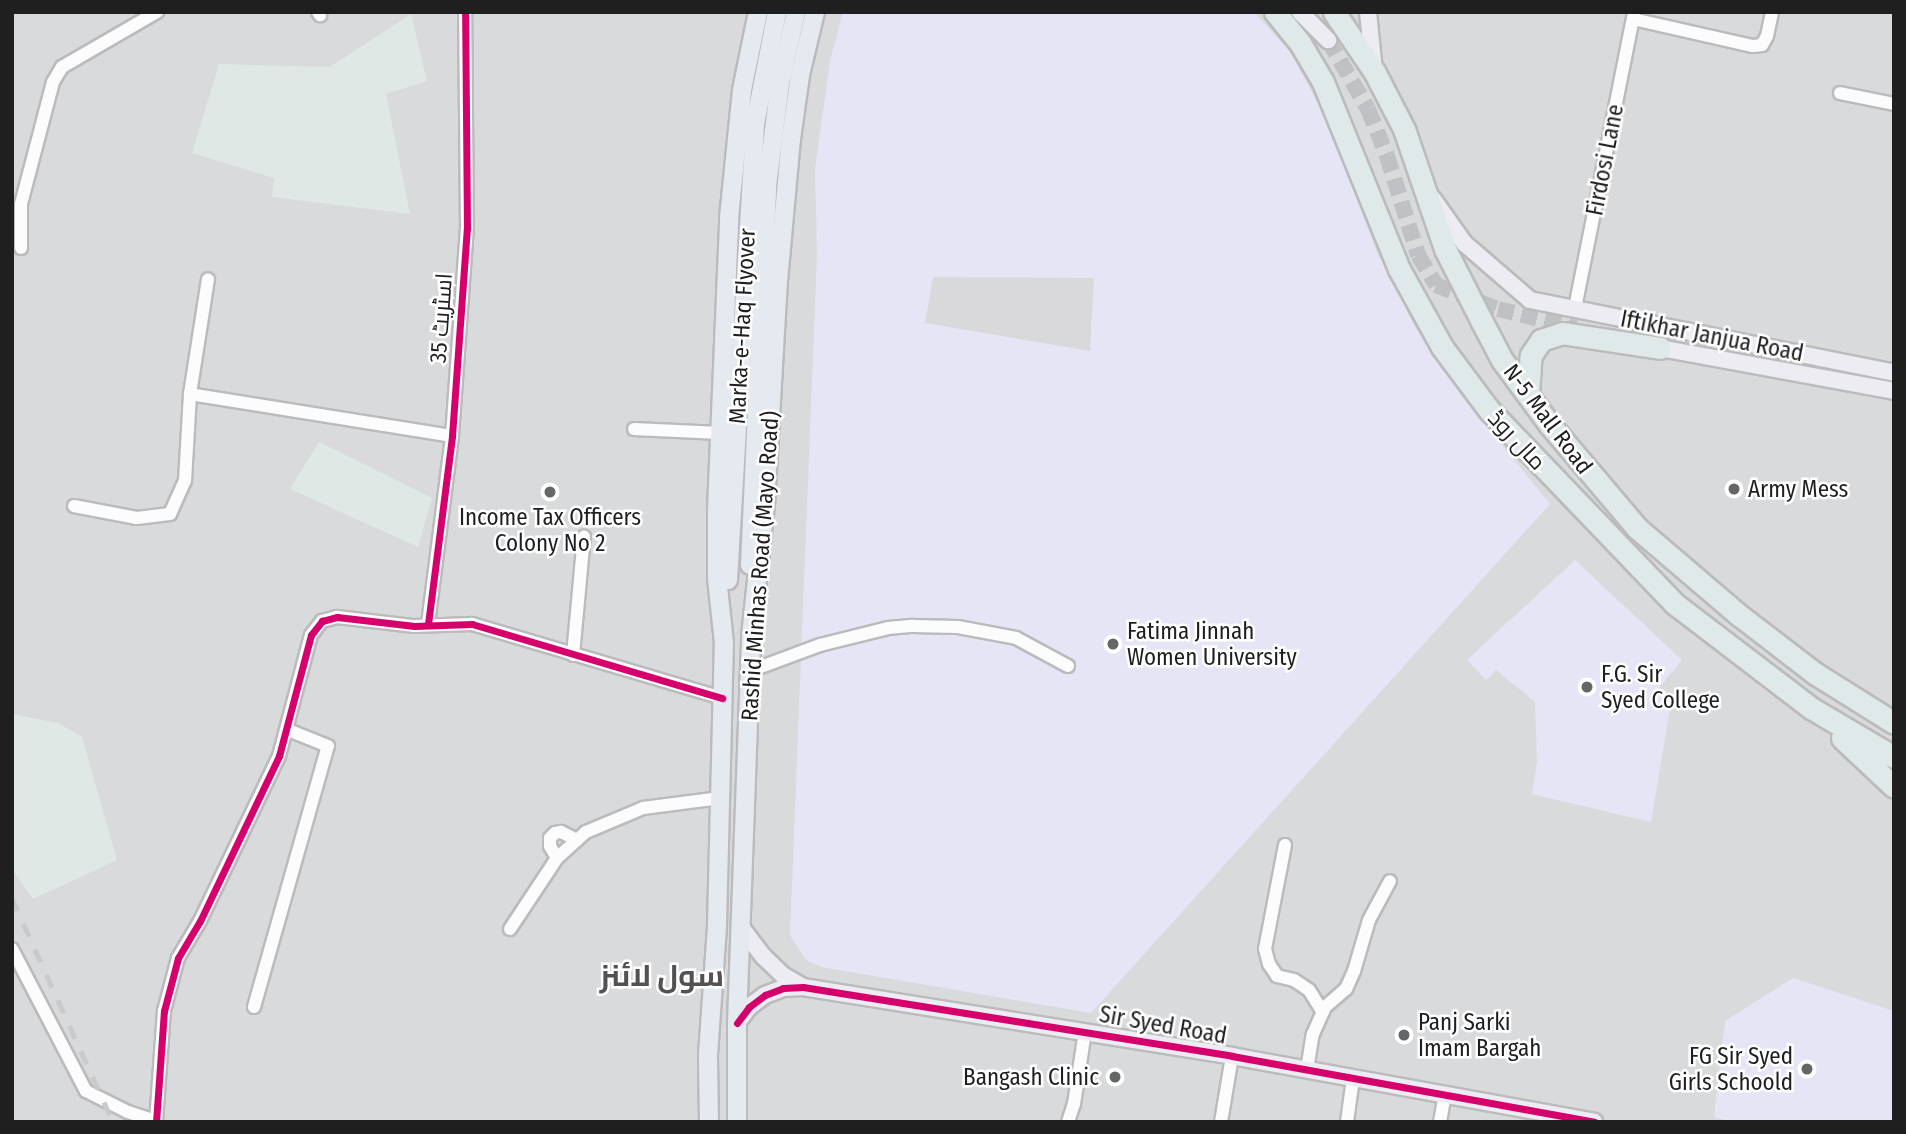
<!DOCTYPE html>
<meta charset="utf-8">
<style>
body{margin:0}
#map{position:relative;width:1906px;height:1134px;overflow:hidden;background:#e8e9ed;font-family:"Fira Sans Condensed",Cairo,sans-serif}
div>[style]{position:absolute}
.residential>*{inset:0;background:#d9dadc}
.industrial>*{inset:0;background:#dfe8e4}
.education>*{inset:0;background:#e6e5f5}
.parking>*{inset:0;background:#d9d9db}
.secondary-tunnel>*{height:16px;margin-top:-8px;transform-origin:0;background:repeating-linear-gradient(90deg,#c0c1c4 0 16px,transparent 0 24px)}
.roads{filter:drop-shadow(2px 0 #bbbbbd) drop-shadow(-2px 0 #bbbbbd) drop-shadow(0 2px #bbbbbd) drop-shadow(0 -2px #bbbbbd)}
.street>*{height:12px;margin:-6px;padding:0 6px;transform-origin:6px;border-radius:6px;background:#fcfcfc}
.secondary>*{height:16px;margin:-8px;padding:0 8px;transform-origin:8px;border-radius:8px;background:#edecf3}
.primary>*{height:18px;margin:-9px;padding:0 9px;transform-origin:9px;border-radius:9px;background:#e5e9f0}
.highway>*{height:21px;margin:-10.5px;padding:0 10.5px;transform-origin:10.5px;border-radius:10.5px;background:#e0e9e9}
.rail>*{height:4.5px;margin-top:-2.25px;transform-origin:0;background:repeating-linear-gradient(90deg,#cacacb 0 14px,transparent 0 28px)}
.cycleway>*{height:7px;margin:-3.5px;padding:0 3.5px;transform-origin:3.5px;border-radius:3.5px;background:#d6006c}
.dots>*{width:19px;height:19px;translate:-50% -50%;box-sizing:border-box;border:4px solid #fff;border-radius:50%}
span{translate:-50% -50%;white-space:nowrap;text-align:center;line-height:1.15;-webkit-text-stroke:5px #fff;paint-order:stroke}
.street-label{font-size:23px;color:#1f1f1f}
.poi-label{font-size:23px;color:#1f1f1f}
.left{translate:0 -50%;text-align:left}
.right{translate:-100% -50%;text-align:right}
.district-label{font-size:30px;color:#525252;font-weight:700}
.frame{position:absolute;inset:0;border:14px solid #1f1f1f;pointer-events:none}
</style>
<div id="map">
<div class="residential">
<div style="clip-path:polygon(12px 12px,1894px 12px,1894px 1122px,12px 1122px)"></div>
</div>
<div class="industrial">
<div style="clip-path:polygon(411px 14px,427px 81px,386px 94px,410px 214px,272px 197px,274px 178px,192px 153px,219px 64px,330px 67px)"></div>
<div style="clip-path:polygon(319px 442px,432px 498px,418px 547px,290px 489px)"></div>
<div style="clip-path:polygon(12px 714px,58px 723px,82px 737px,117px 860px,33px 899px,12px 869px)"></div>
</div>
<div class="education">
<div style="clip-path:polygon(843px 12px,1254px 12px,1290px 52px,1325px 116px,1377px 252px,1416px 329px,1468px 403px,1550px 504px,1091px 1013px,821px 967px,806px 960px,790px 935px,817px 255px,815px 169px,830px 61px)"></div>
<div style="clip-path:polygon(1575px 560px,1682px 660px,1655px 693px,1672px 697px,1651px 822px,1532px 794px,1537px 762px,1535px 702px,1496px 670px,1486px 680px,1467px 660px)"></div>
<div style="clip-path:polygon(1793px 978px,1894px 1011px,1894px 1122px,1734px 1122px,1714px 1117px,1725px 1021px)"></div>
</div>
<div class="parking">
<div style="clip-path:polygon(933px 277px,1094px 278px,1090px 351px,925px 323px)"></div>
</div>
<div class="secondary-tunnel">
<div style="left:1328px;top:40px;width:80px;rotate:59.9deg"></div>
<div style="left:1368px;top:109px;width:51px;rotate:68deg"></div>
<div style="left:1387px;top:156px;width:104px;rotate:72.6deg"></div>
<div style="left:1418px;top:255px;width:35px;rotate:59deg"></div>
<div style="left:1436px;top:285px;width:66px;rotate:21.2deg"></div>
<div style="left:1498px;top:309px;width:80px;rotate:13.7deg"></div>
</div>
<div class="roads">
<div class="street">
<div style="left:318px;top:12px;width:4px;rotate:56deg"></div>
<div style="left:1633px;top:19px;width:123px;rotate:12.7deg"></div>
<div style="left:1753px;top:46px;width:9px;rotate:-6deg"></div>
<div style="left:1762px;top:45px;width:10px;rotate:-61deg"></div>
<div style="left:1767px;top:36px;width:25px;rotate:-78deg"></div>
<div style="left:1840px;top:93px;width:55px;rotate:11.5deg"></div>
<div style="left:21px;top:248px;width:44px;rotate:-90deg"></div>
<div style="left:21px;top:204px;width:126px;rotate:-75.3deg"></div>
<div style="left:53px;top:82px;width:17px;rotate:-59deg"></div>
<div style="left:62px;top:67px;width:110px;rotate:-30.1deg"></div>
<div style="left:1575px;top:308px;width:302px;rotate:-78.7deg"></div>
<div style="left:190px;top:394px;width:265px;rotate:9.1deg"></div>
<div style="left:634px;top:429px;width:86px;rotate:2.7deg"></div>
<div style="left:74px;top:506px;width:64px;rotate:10.8deg"></div>
<div style="left:137px;top:518px;width:33px;rotate:-7deg"></div>
<div style="left:170px;top:514px;width:36px;rotate:-66deg"></div>
<div style="left:185px;top:481px;width:87px;rotate:-86.7deg"></div>
<div style="left:190px;top:394px;width:116px;rotate:-81.1deg"></div>
<div style="left:428px;top:624px;width:190px;rotate:-82.7deg"></div>
<div style="left:452px;top:436px;width:209px;rotate:-85.9deg"></div>
<div style="left:467px;top:228px;width:216px;rotate:-90.5deg"></div>
<div style="left:573px;top:655px;width:119px;rotate:-84.7deg"></div>
<div style="left:750px;top:671px;width:75px;rotate:-20.4deg"></div>
<div style="left:820px;top:645px;width:70px;rotate:-14deg"></div>
<div style="left:888px;top:628px;width:25px;rotate:-5deg"></div>
<div style="left:913px;top:626px;width:45px;rotate:1.3deg"></div>
<div style="left:958px;top:627px;width:59px;rotate:10.7deg"></div>
<div style="left:1016px;top:638px;width:59px;rotate:28.3deg"></div>
<div style="left:577px;top:840px;width:18px;rotate:-153deg"></div>
<div style="left:561px;top:832px;width:6px;rotate:171deg"></div>
<div style="left:555px;top:833px;width:7px;rotate:135deg"></div>
<div style="left:550px;top:838px;width:8px;rotate:90deg"></div>
<div style="left:550px;top:846px;width:14px;rotate:60deg"></div>
<div style="left:557px;top:858px;width:39px;rotate:-42deg"></div>
<div style="left:586px;top:832px;width:62px;rotate:-22.8deg"></div>
<div style="left:643px;top:808px;width:78px;rotate:-7.4deg"></div>
<div style="left:1285px;top:845px;width:106px;rotate:100.9deg"></div>
<div style="left:1265px;top:949px;width:16px;rotate:75deg"></div>
<div style="left:1269px;top:964px;width:14px;rotate:56deg"></div>
<div style="left:1277px;top:976px;width:17px;rotate:13deg"></div>
<div style="left:1294px;top:980px;width:18px;rotate:34deg"></div>
<div style="left:1309px;top:990px;width:26px;rotate:58deg"></div>
<div style="left:510px;top:929px;width:85px;rotate:-56.5deg"></div>
<div style="left:12px;top:949px;width:160px;rotate:62.5deg"></div>
<div style="left:86px;top:1091px;width:47px;rotate:26.6deg"></div>
<div style="left:128px;top:1112px;width:29px;rotate:18deg"></div>
<div style="left:254px;top:1007px;width:271px;rotate:-74.2deg"></div>
<div style="left:328px;top:746px;width:43px;rotate:-158.2deg"></div>
<div style="left:1307px;top:1070px;width:36px;rotate:-81deg"></div>
<div style="left:1313px;top:1034px;width:30px;rotate:-66deg"></div>
<div style="left:1325px;top:1007px;width:28px;rotate:-41deg"></div>
<div style="left:1346px;top:989px;width:20px;rotate:-66deg"></div>
<div style="left:1354px;top:971px;width:53px;rotate:-73.6deg"></div>
<div style="left:1369px;top:920px;width:44px;rotate:-61.7deg"></div>
<div style="left:156px;top:1122px;width:111px;rotate:-85.9deg"></div>
<div style="left:164px;top:1011px;width:55px;rotate:-75.2deg"></div>
<div style="left:178px;top:958px;width:43px;rotate:-59.3deg"></div>
<div style="left:200px;top:921px;width:183px;rotate:-64.4deg"></div>
<div style="left:279px;top:756px;width:125px;rotate:-75.2deg"></div>
<div style="left:311px;top:635px;width:18px;rotate:-52deg"></div>
<div style="left:322px;top:621px;width:16px;rotate:-15deg"></div>
<div style="left:337px;top:617px;width:78px;rotate:6.7deg"></div>
<div style="left:414px;top:626px;width:58px;rotate:-2deg"></div>
<div style="left:472px;top:624px;width:261px;rotate:16.5deg"></div>
<div style="left:1068px;top:1122px;width:19px;rotate:-72deg"></div>
<div style="left:1074px;top:1104px;width:74px;rotate:-81.4deg"></div>
<div style="left:1221px;top:1122px;width:67px;rotate:-80.5deg"></div>
<div style="left:1347px;top:1122px;width:44px;rotate:-82.2deg"></div>
<div style="left:1440px;top:1122px;width:27px;rotate:-80deg"></div>
</div>
<div class="secondary">
<div style="left:1300px;top:12px;width:40px;rotate:45deg"></div>
<div style="left:1368px;top:12px;width:59px;rotate:84.2deg"></div>
<div style="left:1433px;top:199px;width:54px;rotate:54.8deg"></div>
<div style="left:1464px;top:243px;width:87px;rotate:40.8deg"></div>
<div style="left:1530px;top:300px;width:371px;rotate:11.3deg"></div>
<div style="left:1660px;top:348px;width:238px;rotate:10.4deg"></div>
<div style="left:741px;top:927px;width:38px;rotate:53deg"></div>
<div style="left:764px;top:957px;width:28px;rotate:44deg"></div>
<div style="left:784px;top:976px;width:22px;rotate:30deg"></div>
<div style="left:737px;top:1023px;width:20px;rotate:-53deg"></div>
<div style="left:749px;top:1007px;width:20px;rotate:-37deg"></div>
<div style="left:765px;top:995px;width:19px;rotate:-21deg"></div>
<div style="left:783px;top:988px;width:20px;rotate:-3deg"></div>
<div style="left:803px;top:987px;width:435px;rotate:9.1deg"></div>
<div style="left:1232px;top:1056px;width:368px;rotate:10.3deg"></div>
</div>
<div class="primary">
<div style="left:750px;top:565px;width:379px;rotate:-87.4deg"></div>
<div style="left:767px;top:186px;width:104px;rotate:-82.8deg"></div>
<div style="left:780px;top:83px;width:73px;rotate:-77.3deg"></div>
<div style="left:728px;top:580px;width:457px;rotate:-86.6deg"></div>
<div style="left:755px;top:124px;width:114px;rotate:-78.9deg"></div>
<div style="left:709px;top:1122px;width:67px;rotate:-90.9deg"></div>
<div style="left:708px;top:1055px;width:130px;rotate:-86deg"></div>
<div style="left:717px;top:925px;width:282px;rotate:-88.6deg"></div>
<div style="left:724px;top:643px;width:64px;rotate:-96.2deg"></div>
<div style="left:717px;top:579px;width:69px;rotate:-90deg"></div>
<div style="left:717px;top:510px;width:292px;rotate:-87.6deg"></div>
<div style="left:729px;top:218px;width:129px;rotate:-84.2deg"></div>
<div style="left:742px;top:90px;width:80px;rotate:-78.4deg"></div>
<div style="left:737px;top:1122px;width:99px;rotate:-90deg"></div>
<div style="left:737px;top:1023px;width:387px;rotate:-87.9deg"></div>
<div style="left:751px;top:636px;width:132px;rotate:-83.9deg"></div>
<div style="left:765px;top:505px;width:224px;rotate:-86.7deg"></div>
<div style="left:778px;top:281px;width:143px;rotate:-84.8deg"></div>
<div style="left:791px;top:139px;width:65px;rotate:-82deg"></div>
<div style="left:800px;top:75px;width:65px;rotate:-76.6deg"></div>
</div>
<div class="highway">
<div style="left:1275px;top:12px;width:40px;rotate:51deg"></div>
<div style="left:1300px;top:43px;width:45px;rotate:59.5deg"></div>
<div style="left:1323px;top:82px;width:202px;rotate:67.9deg"></div>
<div style="left:1399px;top:269px;width:89px;rotate:61.1deg"></div>
<div style="left:1442px;top:347px;width:79px;rotate:53.3deg"></div>
<div style="left:1489px;top:410px;width:269px;rotate:46.2deg"></div>
<div style="left:1675px;top:604px;width:171px;rotate:37.4deg"></div>
<div style="left:1811px;top:708px;width:96px;rotate:30.6deg"></div>
<div style="left:1334px;top:12px;width:71px;rotate:55.9deg"></div>
<div style="left:1374px;top:71px;width:65px;rotate:62.7deg"></div>
<div style="left:1404px;top:129px;width:127px;rotate:71.1deg"></div>
<div style="left:1445px;top:249px;width:80px;rotate:63.1deg"></div>
<div style="left:1481px;top:320px;width:45px;rotate:62.3deg"></div>
<div style="left:1502px;top:360px;width:81px;rotate:53.6deg"></div>
<div style="left:1550px;top:425px;width:135px;rotate:49.8deg"></div>
<div style="left:1637px;top:528px;width:134px;rotate:40.5deg"></div>
<div style="left:1739px;top:615px;width:97px;rotate:37.5deg"></div>
<div style="left:1816px;top:674px;width:92px;rotate:32.1deg"></div>
<div style="left:1528px;top:394px;width:39px;rotate:-86deg"></div>
<div style="left:1531px;top:355px;width:18px;rotate:-56deg"></div>
<div style="left:1541px;top:340px;width:22px;rotate:-18deg"></div>
<div style="left:1562px;top:333px;width:99px;rotate:8.7deg"></div>
<div style="left:1842px;top:738px;width:71px;rotate:43.3deg"></div>
</div>
</div>
<div class="rail">
<div style="left:12px;top:898px;width:246px;rotate:65.7deg"></div>
</div>
<div class="cycleway">
<div style="left:428px;top:624px;width:190px;rotate:-82.7deg"></div>
<div style="left:452px;top:436px;width:209px;rotate:-85.9deg"></div>
<div style="left:467px;top:228px;width:216px;rotate:-90.5deg"></div>
<div style="left:737px;top:1023px;width:20px;rotate:-53deg"></div>
<div style="left:749px;top:1007px;width:20px;rotate:-37deg"></div>
<div style="left:765px;top:995px;width:19px;rotate:-21deg"></div>
<div style="left:783px;top:988px;width:20px;rotate:-3deg"></div>
<div style="left:803px;top:987px;width:435px;rotate:9.1deg"></div>
<div style="left:1232px;top:1056px;width:368px;rotate:10.3deg"></div>
<div style="left:156px;top:1122px;width:111px;rotate:-85.9deg"></div>
<div style="left:164px;top:1011px;width:55px;rotate:-75.2deg"></div>
<div style="left:178px;top:958px;width:43px;rotate:-59.3deg"></div>
<div style="left:200px;top:921px;width:183px;rotate:-64.4deg"></div>
<div style="left:279px;top:756px;width:125px;rotate:-75.2deg"></div>
<div style="left:311px;top:635px;width:18px;rotate:-52deg"></div>
<div style="left:322px;top:621px;width:16px;rotate:-15deg"></div>
<div style="left:337px;top:617px;width:78px;rotate:6.7deg"></div>
<div style="left:414px;top:626px;width:58px;rotate:-2deg"></div>
<div style="left:472px;top:624px;width:261px;rotate:16.5deg"></div>
</div>
<div class="dots">
<div style="left:1734px;top:489px;background:#656667"></div>
<div style="left:550px;top:492px;background:#656667"></div>
<div style="left:1113px;top:644px;background:#656667"></div>
<div style="left:1587px;top:687px;background:#656667"></div>
<div style="left:1404px;top:1035px;background:#656667"></div>
<div style="left:1807px;top:1069px;background:#656667"></div>
<div style="left:1115px;top:1077px;background:#656667"></div>
</div>
<div class="street-label">
<span style="left:1605px;top:160px;rotate:-79deg">Firdosi Lane</span>
<span style="left:441px;top:318px;rotate:-86deg">اسٹریٹ 35</span>
<span style="left:742px;top:326px;rotate:-87deg">Marka-e-Haq Flyover</span>
<span style="left:1712px;top:336px;rotate:11deg">Iftikhar Janjua Road</span>
<span style="left:1548px;top:419px;rotate:53deg">N-5 Mall Road</span>
<span style="left:1517px;top:440px;rotate:47deg">مال روڈ</span>
<span style="left:760px;top:566px;rotate:-86deg">Rashid Minhas Road (Mayo Road)</span>
<span style="left:1163px;top:1025px;rotate:10deg">Sir Syed Road</span>
</div>
<div class="poi-label">
<span class="left" style="left:1748px;top:489px">Army Mess</span>
<span style="left:550px;top:530px">Income Tax Officers<br>Colony No 2</span>
<span class="left" style="left:1127px;top:644px">Fatima Jinnah<br>Women University</span>
<span class="left" style="left:1601px;top:687px">F.G. Sir<br>Syed College</span>
<span class="left" style="left:1418px;top:1035px">Panj Sarki<br>Imam Bargah</span>
<span class="right" style="left:1793px;top:1069px">FG Sir Syed<br>Girls Schoold</span>
<span class="right" style="left:1099px;top:1077px">Bangash Clinic</span>
</div>
<div class="district-label">
<span style="left:662px;top:976px">سول لائنز</span>
</div>
<div class="frame"></div>
</div>
